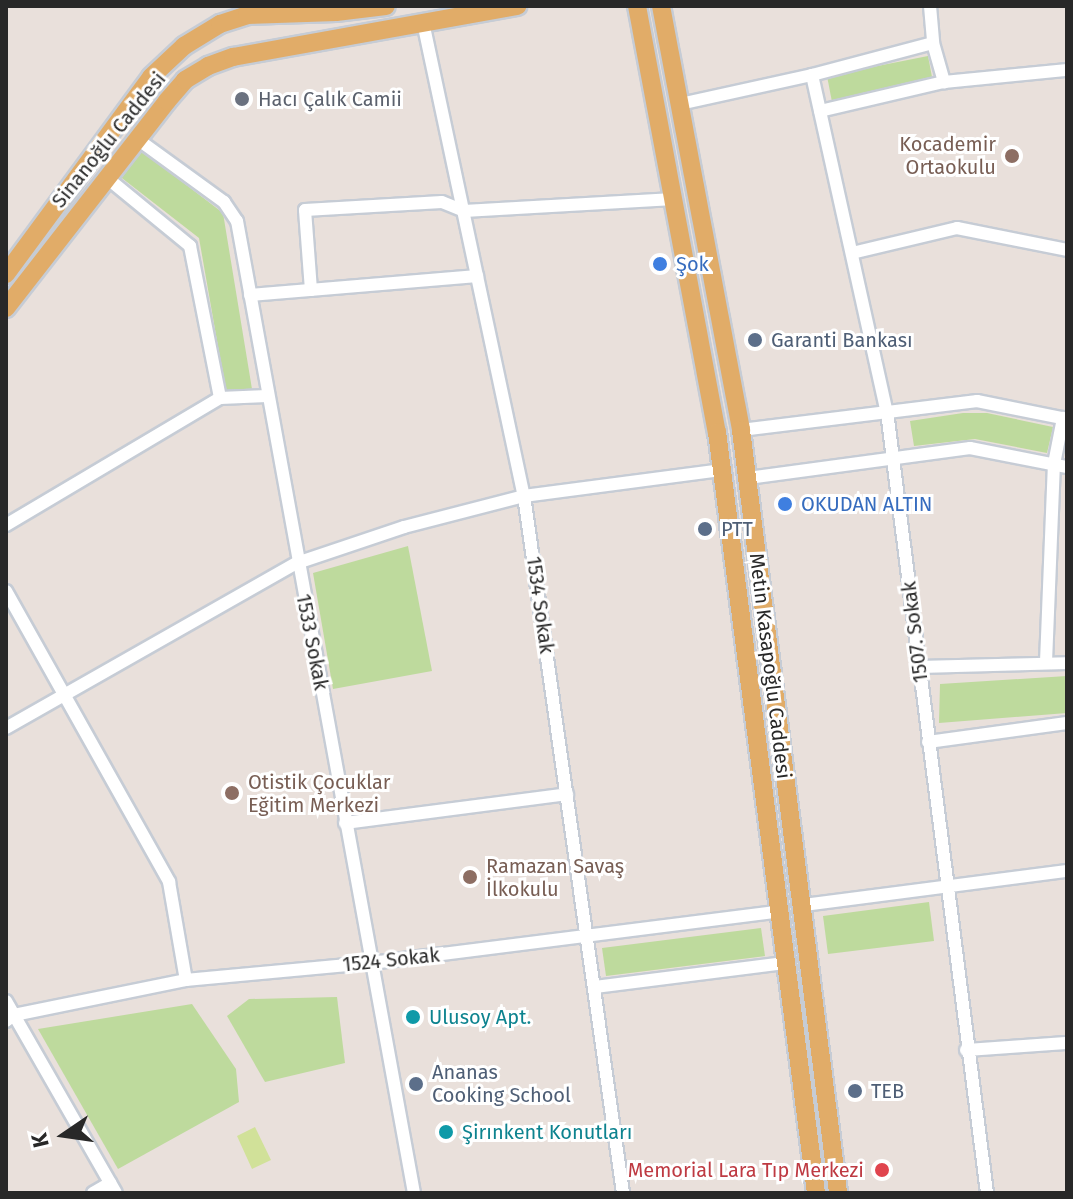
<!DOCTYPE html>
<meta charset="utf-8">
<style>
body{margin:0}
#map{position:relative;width:1073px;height:1199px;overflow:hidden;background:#e9e0db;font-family:"Fira Sans",sans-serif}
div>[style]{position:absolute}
.green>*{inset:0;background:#beda9d}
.pitch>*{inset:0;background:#d1e199}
.roads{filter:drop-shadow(2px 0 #c6ccd5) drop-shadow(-2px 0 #c6ccd5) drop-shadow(0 2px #c6ccd5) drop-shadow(0 -2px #c6ccd5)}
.street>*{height:12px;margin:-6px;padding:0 6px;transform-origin:6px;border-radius:6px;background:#fff}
.primary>*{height:18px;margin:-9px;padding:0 9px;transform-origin:9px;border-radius:9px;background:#e1ac68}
.dots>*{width:22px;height:22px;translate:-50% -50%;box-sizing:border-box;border:4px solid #fff;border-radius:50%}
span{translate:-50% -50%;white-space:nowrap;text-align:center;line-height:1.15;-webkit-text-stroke:6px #fff;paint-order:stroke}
.worship-label{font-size:20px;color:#5b616d}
.left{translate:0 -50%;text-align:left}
.street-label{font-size:20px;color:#282828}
.education-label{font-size:20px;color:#785e54}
.right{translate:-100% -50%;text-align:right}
.shop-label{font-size:20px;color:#366cbe}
.service-label{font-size:20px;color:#4e5e75}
.culture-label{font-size:20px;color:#0d838f}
.health-label{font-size:20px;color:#be3a42}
.frame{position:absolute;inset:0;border:8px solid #282828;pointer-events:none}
.north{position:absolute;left:24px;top:1095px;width:80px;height:80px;-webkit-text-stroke:6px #fff;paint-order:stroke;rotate:257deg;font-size:22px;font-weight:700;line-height:32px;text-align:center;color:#282828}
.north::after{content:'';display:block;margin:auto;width:28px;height:36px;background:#282828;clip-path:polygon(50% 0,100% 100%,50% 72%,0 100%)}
</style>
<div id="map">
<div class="green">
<div style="clip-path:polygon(928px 56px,933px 82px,832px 102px,827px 76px)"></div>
<div style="clip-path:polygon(138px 148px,223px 213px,252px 389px,226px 392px,199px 238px,118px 175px)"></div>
<div style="clip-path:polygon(963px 413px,987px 413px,1053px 427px,1047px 453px,975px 439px,914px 446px,910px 421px)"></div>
<div style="clip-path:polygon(408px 546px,432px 671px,333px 689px,313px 573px)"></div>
<div style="clip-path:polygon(1067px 676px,1067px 713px,939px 723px,940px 684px)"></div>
<div style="clip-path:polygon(929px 902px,934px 941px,828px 954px,823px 916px)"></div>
<div style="clip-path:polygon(761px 928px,765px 956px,606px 976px,602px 948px)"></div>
<div style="clip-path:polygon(337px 997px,345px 1063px,265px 1082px,227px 1016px,249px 999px)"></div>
<div style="clip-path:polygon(192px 1004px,236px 1069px,239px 1102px,118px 1169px,38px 1029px)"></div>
</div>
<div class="pitch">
<div style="clip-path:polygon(255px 1127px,271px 1160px,252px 1169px,237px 1136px)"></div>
</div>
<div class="roads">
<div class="street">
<div style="left:930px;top:6px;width:37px;rotate:85deg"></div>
<div style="left:933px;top:43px;width:41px;rotate:74.2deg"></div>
<div style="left:423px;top:22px;width:485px;rotate:78deg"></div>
<div style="left:524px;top:496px;width:704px;rotate:81.92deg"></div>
<div style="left:812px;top:75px;width:345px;rotate:77.5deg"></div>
<div style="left:887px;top:412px;width:787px;rotate:82.7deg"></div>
<div style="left:680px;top:104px;width:135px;rotate:-12.4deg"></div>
<div style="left:812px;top:75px;width:125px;rotate:-14.8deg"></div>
<div style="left:820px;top:111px;width:127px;rotate:-13.2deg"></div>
<div style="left:944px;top:82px;width:124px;rotate:-5.6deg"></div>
<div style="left:136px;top:138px;width:109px;rotate:36deg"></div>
<div style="left:224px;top:202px;width:23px;rotate:56deg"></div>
<div style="left:237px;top:221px;width:988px;rotate:79.68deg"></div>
<div style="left:106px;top:177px;width:109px;rotate:39.4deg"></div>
<div style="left:190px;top:246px;width:155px;rotate:78.8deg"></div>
<div style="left:852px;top:253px;width:108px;rotate:-13.4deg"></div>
<div style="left:957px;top:228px;width:112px;rotate:11.3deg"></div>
<div style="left:311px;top:290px;width:80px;rotate:-94.3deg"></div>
<div style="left:305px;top:210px;width:137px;rotate:-3.3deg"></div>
<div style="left:442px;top:202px;width:24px;rotate:22deg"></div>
<div style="left:464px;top:211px;width:210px;rotate:-3.3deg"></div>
<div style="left:250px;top:295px;width:228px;rotate:-4.8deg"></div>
<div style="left:741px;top:430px;width:238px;rotate:-7deg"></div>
<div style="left:977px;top:401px;width:92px;rotate:11.3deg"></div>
<div style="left:748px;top:478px;width:224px;rotate:-7.7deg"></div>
<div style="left:970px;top:448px;width:99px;rotate:11.1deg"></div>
<div style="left:6px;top:525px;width:249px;rotate:-30.7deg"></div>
<div style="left:220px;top:398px;width:47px;rotate:-2.4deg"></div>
<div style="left:6px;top:591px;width:334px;rotate:60.7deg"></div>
<div style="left:169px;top:882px;width:99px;rotate:80.2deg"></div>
<div style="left:1046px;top:662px;width:198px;rotate:-87.7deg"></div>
<div style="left:1054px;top:464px;width:47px;rotate:-78.9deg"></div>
<div style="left:919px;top:667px;width:148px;rotate:-1.5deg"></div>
<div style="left:6px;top:728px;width:335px;rotate:-29.6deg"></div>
<div style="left:297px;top:563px;width:113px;rotate:-18.6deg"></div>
<div style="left:404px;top:527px;width:124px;rotate:-14.5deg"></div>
<div style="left:524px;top:496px;width:200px;rotate:-7.5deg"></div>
<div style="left:928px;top:742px;width:140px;rotate:-7.8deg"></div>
<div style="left:345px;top:823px;width:224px;rotate:-7.4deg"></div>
<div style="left:804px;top:905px;width:265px;rotate:-7.4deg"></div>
<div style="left:595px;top:987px;width:193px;rotate:-7.2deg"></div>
<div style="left:6px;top:1001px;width:221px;rotate:60.2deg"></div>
<div style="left:6px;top:1021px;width:10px;rotate:-37deg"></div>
<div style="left:14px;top:1015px;width:176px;rotate:-11.5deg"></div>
<div style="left:186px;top:980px;width:186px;rotate:-5.3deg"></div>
<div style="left:371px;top:963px;width:412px;rotate:-7.2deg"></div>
<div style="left:966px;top:1050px;width:101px;rotate:-4deg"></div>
<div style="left:93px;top:1193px;width:20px;rotate:-30deg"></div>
</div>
<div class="primary">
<div style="left:637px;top:6px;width:433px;rotate:79.4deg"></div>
<div style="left:717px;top:432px;width:767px;rotate:82.59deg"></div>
<div style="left:661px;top:6px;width:431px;rotate:79.3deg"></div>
<div style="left:741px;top:430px;width:769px;rotate:82.75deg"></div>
<div style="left:6px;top:274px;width:245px;rotate:-53.6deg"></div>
<div style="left:151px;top:77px;width:45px;rotate:-43.2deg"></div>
<div style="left:184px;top:46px;width:42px;rotate:-31.4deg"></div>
<div style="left:220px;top:24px;width:28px;rotate:-18deg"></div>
<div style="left:247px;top:15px;width:89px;rotate:-1.9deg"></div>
<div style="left:336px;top:12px;width:50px;rotate:-6.8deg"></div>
<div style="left:6px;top:308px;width:262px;rotate:-52.1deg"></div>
<div style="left:167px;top:101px;width:28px;rotate:-49deg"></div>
<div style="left:185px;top:80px;width:27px;rotate:-31deg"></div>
<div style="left:208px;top:66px;width:27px;rotate:-20deg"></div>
<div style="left:233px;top:57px;width:289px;rotate:-10.2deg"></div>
</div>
</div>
<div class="dots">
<div style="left:242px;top:99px;background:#6b7280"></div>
<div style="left:1012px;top:156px;background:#8d6e63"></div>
<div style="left:660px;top:264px;background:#3f7fe0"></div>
<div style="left:755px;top:340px;background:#5c6f8a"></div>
<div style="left:785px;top:504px;background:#3f7fe0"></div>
<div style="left:705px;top:529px;background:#5c6f8a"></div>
<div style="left:232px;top:793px;background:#8d6e63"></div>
<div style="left:470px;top:877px;background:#8d6e63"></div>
<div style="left:413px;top:1017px;background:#0f9aa8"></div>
<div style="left:416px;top:1084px;background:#5c6f8a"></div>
<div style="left:855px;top:1091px;background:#5c6f8a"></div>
<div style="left:446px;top:1132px;background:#0f9aa8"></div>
<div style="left:882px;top:1170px;background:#e0444e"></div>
</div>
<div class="worship-label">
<span class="left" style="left:258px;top:99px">Hacı Çalık Camii</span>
</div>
<div class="street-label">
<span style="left:109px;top:140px;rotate:-51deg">Si̇nanoğlu Caddesi</span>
<span style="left:540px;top:605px;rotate:82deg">1534 Sokak</span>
<span style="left:915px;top:632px;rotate:-97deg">1507. Sokak</span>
<span style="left:312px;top:642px;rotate:79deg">1533 Sokak</span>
<span style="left:770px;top:666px;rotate:83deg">Metin Kasapoğlu Caddesi</span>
<span style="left:391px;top:960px;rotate:-6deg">1524 Sokak</span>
</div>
<div class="education-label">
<span class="right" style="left:996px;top:156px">Kocademir<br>Ortaokulu</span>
<span class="left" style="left:248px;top:794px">Otistik Çocuklar<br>Eğitim Merkezi</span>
<span class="left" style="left:486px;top:878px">Ramazan Savaş<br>İlkokulu</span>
</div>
<div class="shop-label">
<span class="left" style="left:676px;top:264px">Şok</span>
<span class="left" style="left:801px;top:504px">OKUDAN ALTIN</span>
</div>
<div class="service-label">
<span class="left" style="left:771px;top:340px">Garanti Bankası</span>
<span class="left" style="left:721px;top:529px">PTT</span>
<span class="left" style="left:432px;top:1084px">Ananas<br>Cooking School</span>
<span class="left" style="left:871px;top:1091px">TEB</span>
</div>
<div class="culture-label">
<span class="left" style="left:429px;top:1017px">Ulusoy Apt.</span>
<span class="left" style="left:462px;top:1132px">Şirınkent Konutları</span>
</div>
<div class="health-label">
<span class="right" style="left:864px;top:1170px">Memorial Lara Tıp Merkezi</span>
</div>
<div class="frame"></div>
<div class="north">K</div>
</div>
